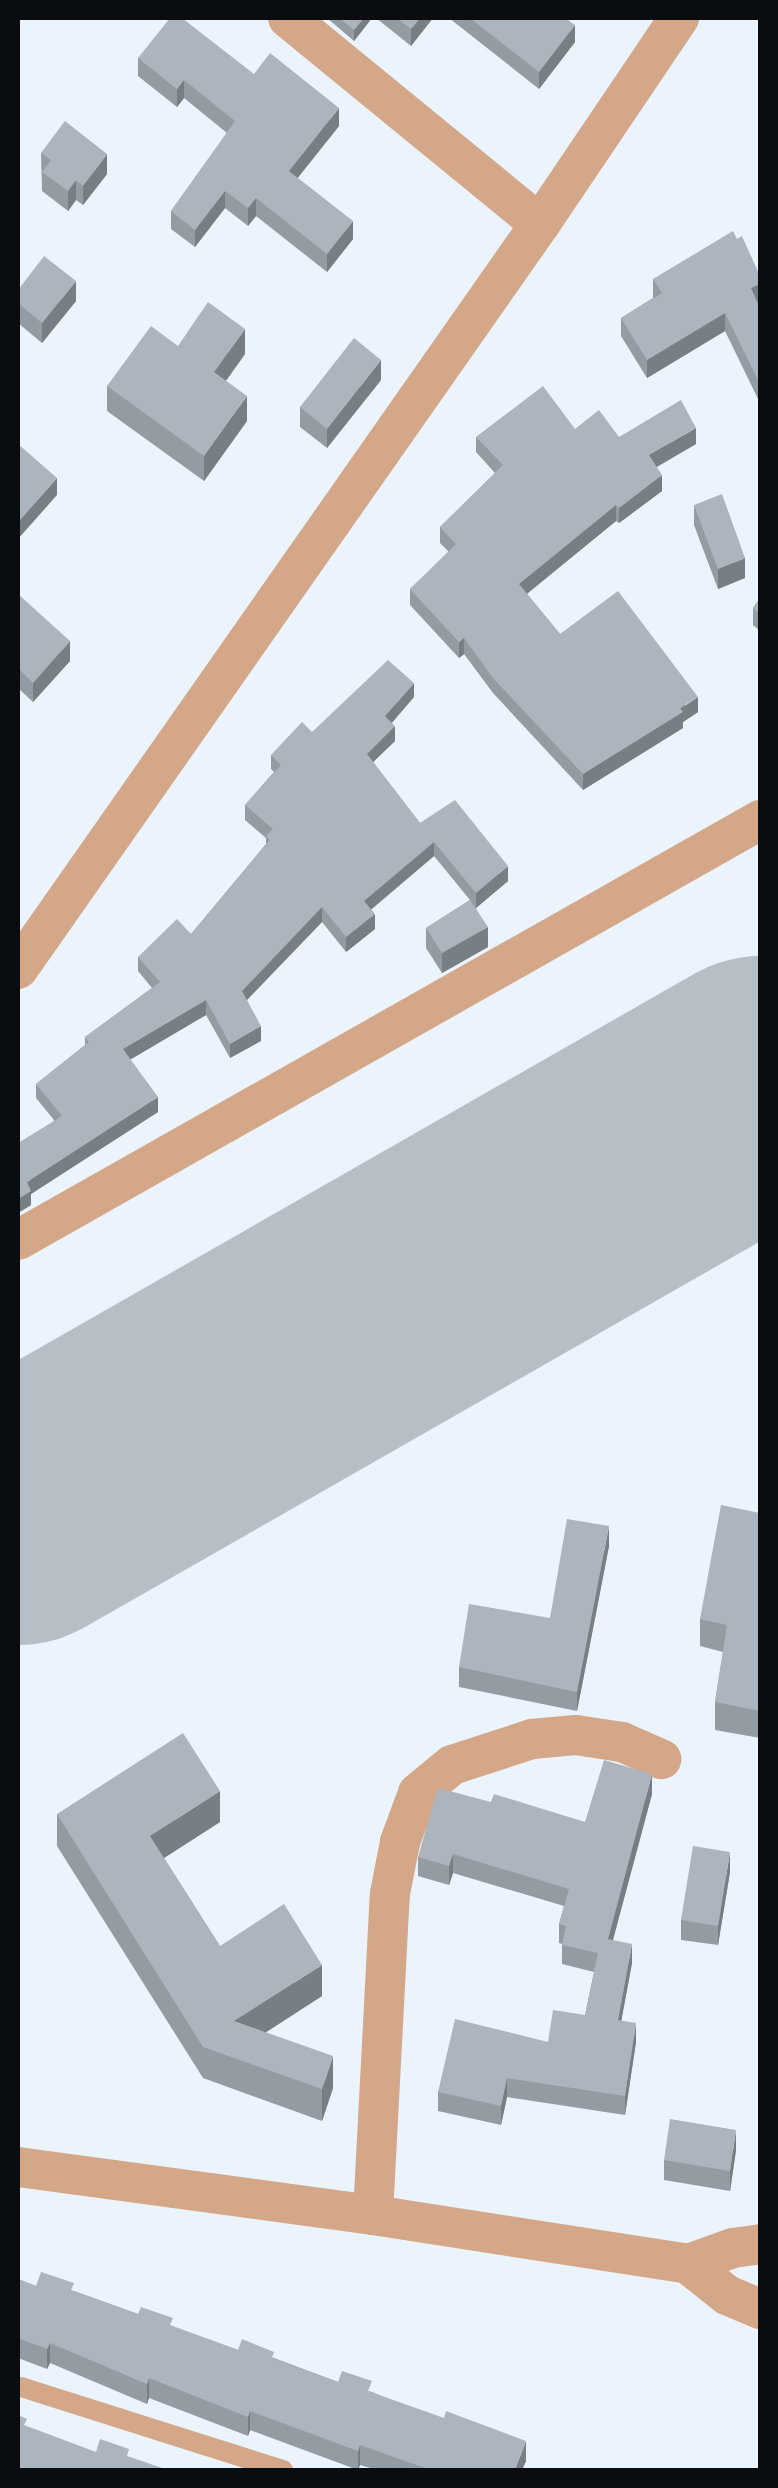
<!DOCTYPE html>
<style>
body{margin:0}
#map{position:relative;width:778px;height:2488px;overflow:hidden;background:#ebf4fc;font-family:"Space Grotesk",sans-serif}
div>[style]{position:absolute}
.runway>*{height:265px;margin:-132.5px;padding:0 132.5px;transform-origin:132.5px;border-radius:132.5px;background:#b7bfc6}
.service>*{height:20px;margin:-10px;padding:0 10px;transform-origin:10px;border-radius:10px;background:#d3a787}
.minor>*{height:40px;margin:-20px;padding:0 20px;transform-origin:20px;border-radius:20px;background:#d3a787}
.wall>*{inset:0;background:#949ca3}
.shaded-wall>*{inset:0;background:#787f84}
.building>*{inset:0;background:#acb5bd}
span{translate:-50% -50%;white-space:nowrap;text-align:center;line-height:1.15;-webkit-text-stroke:8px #ebf4fc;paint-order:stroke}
.frame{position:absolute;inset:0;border:20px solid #0a0d0f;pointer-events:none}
</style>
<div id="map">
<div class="runway">
<div style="left:18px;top:1512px;width:855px;rotate:-29.74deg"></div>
</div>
<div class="service">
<div style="left:21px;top:2387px;width:275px;rotate:17.6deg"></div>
</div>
<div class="minor">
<div style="left:288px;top:18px;width:325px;rotate:39.3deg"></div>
<div style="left:18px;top:969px;width:910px;rotate:-54.98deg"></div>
<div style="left:540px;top:224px;width:249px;rotate:-56deg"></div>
<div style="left:18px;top:1240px;width:853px;rotate:-29.51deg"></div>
<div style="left:18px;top:2167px;width:358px;rotate:7.7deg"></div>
<div style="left:373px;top:2215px;width:319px;rotate:8.8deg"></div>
<div style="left:688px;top:2264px;width:48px;rotate:-19.6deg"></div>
<div style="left:733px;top:2248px;width:27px;rotate:-8deg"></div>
<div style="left:373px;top:2215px;width:321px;rotate:-87deg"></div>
<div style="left:390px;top:1894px;width:53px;rotate:-79.1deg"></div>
<div style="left:400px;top:1842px;width:52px;rotate:-69.8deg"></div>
<div style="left:418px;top:1793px;width:44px;rotate:-39.5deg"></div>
<div style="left:452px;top:1765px;width:84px;rotate:-18deg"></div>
<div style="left:532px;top:1739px;width:44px;rotate:-5.2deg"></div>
<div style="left:576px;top:1735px;width:47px;rotate:8.7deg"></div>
<div style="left:622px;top:1742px;width:43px;rotate:23.6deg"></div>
<div style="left:688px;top:2264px;width:50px;rotate:38.5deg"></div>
<div style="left:727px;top:2295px;width:36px;rotate:23deg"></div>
</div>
<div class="wall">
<div style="clip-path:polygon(327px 18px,372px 18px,354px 41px)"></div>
<div style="clip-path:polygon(376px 18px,433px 18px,411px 46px)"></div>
<div style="clip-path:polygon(449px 18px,565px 18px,575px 42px,539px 89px)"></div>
<div style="clip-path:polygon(138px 58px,254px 74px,339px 126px,297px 178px,353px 239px,327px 272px,256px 216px,248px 226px,225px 208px,195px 247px,171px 229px,171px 211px,227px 133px,184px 98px,177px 107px,138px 76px)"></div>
<div style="clip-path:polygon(41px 153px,107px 174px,83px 205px,76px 200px,68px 211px,42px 191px)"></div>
<div style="clip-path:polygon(760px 276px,760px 302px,758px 303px,760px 308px,760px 403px,725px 331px,647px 378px,621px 336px,621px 318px,653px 298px,653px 279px)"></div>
<div style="clip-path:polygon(18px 290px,76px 301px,42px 343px,18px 323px)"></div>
<div style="clip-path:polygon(178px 346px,245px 354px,226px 381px,247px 421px,204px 481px,107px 411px,107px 386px)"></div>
<div style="clip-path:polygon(381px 380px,327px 448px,300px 427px,300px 407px)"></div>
<div style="clip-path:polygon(575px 429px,619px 437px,696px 444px,657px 467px,662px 491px,619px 523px,616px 521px,527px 594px,560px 634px,698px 712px,683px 722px,683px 728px,583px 790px,493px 693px,464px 654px,459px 658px,410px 605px,410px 589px,449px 552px,440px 543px,440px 527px,495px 473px,476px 452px,476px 437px)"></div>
<div style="clip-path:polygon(694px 505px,745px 578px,718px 589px,694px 525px)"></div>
<div style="clip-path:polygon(18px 594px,70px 661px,33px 702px,18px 688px)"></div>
<div style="clip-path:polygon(760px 598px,760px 631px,753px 625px,753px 608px)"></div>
<div style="clip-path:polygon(414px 697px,392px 723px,395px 741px,373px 762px,420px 823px,508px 881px,476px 908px,488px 947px,442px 973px,426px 948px,426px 928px,470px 900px,434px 856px,371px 910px,375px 929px,346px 952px,322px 922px,247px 1000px,261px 1041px,230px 1058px,206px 1015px,130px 1059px,158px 1112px,31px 1194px,31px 1205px,18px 1213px,54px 1120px,36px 1098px,36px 1084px,85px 1045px,85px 1037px,152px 988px,138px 971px,138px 957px,191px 934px,266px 844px,266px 838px,245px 820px,245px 805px,274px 772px,271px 769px,271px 755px,312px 732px)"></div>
<div style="clip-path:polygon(760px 1513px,760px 1738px,715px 1730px,715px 1702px,723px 1652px,700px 1646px,700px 1619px)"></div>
<div style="clip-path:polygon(609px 1546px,577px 1711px,459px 1687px,459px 1667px,550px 1618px)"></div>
<div style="clip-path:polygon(652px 1794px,613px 1940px,632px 1963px,621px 2021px,636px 2042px,625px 2115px,507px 2097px,501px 2125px,438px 2111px,438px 2092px,548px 2042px,585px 2015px,594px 1972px,562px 1964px,562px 1944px,559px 1943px,559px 1924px,564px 1906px,453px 1873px,449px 1885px,418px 1876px,418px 1857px,491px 1802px,585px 1822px)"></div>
<div style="clip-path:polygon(57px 1814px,220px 1822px,164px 1858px,220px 1946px,322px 1996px,266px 2032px,333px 2088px,322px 2121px,203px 2078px,57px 1846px)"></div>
<div style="clip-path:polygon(730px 1872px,718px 1945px,681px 1940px,681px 1920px)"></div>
<div style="clip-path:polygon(736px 2150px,730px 2191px,664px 2180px,664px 2160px)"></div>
<div style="clip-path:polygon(18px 2279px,36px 2286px,74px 2291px,238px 2350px,274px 2358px,338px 2382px,372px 2392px,526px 2461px,522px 2470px,377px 2470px,360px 2465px,358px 2470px,250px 2430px,248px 2436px,149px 2398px,147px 2404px,50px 2363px,47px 2369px,18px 2358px)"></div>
</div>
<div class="shaded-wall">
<div style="clip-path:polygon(364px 18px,372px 18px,354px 41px,354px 30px)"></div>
<div style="clip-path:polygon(420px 18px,433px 18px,411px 46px,411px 29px)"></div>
<div style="clip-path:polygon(575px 25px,575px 42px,539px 89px,539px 72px)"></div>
<div style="clip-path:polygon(184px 80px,184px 98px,177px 107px,177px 89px)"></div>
<div style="clip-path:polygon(339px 108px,339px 126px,289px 189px,289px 171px)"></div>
<div style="clip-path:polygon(107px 154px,107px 174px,83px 205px,83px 186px)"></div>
<div style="clip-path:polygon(76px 180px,76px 200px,68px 211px,68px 191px)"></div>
<div style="clip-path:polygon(225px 191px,225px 208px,195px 247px,195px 230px)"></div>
<div style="clip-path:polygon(256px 198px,256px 216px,248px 226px,248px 208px)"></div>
<div style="clip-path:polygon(353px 221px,353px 239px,327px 272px,327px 254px)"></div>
<div style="clip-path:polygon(76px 281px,76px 301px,42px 343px,42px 323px)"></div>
<div style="clip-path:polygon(760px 284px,760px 302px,751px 307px,751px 288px)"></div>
<div style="clip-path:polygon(725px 313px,725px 331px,647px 378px,647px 360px)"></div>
<div style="clip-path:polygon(245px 329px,245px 354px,214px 397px,214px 372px)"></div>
<div style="clip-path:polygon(381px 360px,381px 380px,327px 448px,327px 429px)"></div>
<div style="clip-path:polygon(247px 396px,247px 421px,204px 481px,204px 456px)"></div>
<div style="clip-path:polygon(696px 428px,696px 444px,649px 471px,649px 455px)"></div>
<div style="clip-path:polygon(662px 475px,662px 491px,619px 523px,619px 508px)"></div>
<div style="clip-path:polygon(57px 478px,57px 495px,18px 539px,18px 522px)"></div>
<div style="clip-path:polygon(616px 505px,616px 521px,519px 600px,519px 584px)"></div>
<div style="clip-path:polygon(745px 558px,745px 578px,718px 589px,718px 569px)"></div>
<div style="clip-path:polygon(464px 638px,464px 654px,459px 658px,459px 642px)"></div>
<div style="clip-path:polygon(70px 641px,70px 661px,33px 702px,33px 683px)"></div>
<div style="clip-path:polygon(414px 683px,414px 697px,385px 730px,385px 716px)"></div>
<div style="clip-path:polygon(698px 697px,698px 712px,683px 722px,683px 728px,583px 790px,583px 774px)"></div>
<div style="clip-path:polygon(395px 726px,395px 741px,367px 768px,367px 754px)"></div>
<div style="clip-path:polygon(434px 842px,434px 856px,364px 915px,364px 901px)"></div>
<div style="clip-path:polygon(508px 866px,508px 881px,476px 908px,476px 893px)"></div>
<div style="clip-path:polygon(322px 907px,322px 922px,242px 1005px,242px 991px)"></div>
<div style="clip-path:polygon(375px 914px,375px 929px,346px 952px,346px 937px)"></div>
<div style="clip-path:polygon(488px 927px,488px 947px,442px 973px,442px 953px)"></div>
<div style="clip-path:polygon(206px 1000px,206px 1015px,123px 1064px,123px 1049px)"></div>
<div style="clip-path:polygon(261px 1026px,261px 1041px,230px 1058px,230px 1044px)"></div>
<div style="clip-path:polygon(158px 1097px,158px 1112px,31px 1194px,31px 1205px,18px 1213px,18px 1199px,27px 1182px)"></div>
<div style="clip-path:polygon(609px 1526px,609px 1546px,577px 1711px,577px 1692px)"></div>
<div style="clip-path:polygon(652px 1774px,652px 1794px,608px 1958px,608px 1939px)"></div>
<div style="clip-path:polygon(220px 1791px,220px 1822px,150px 1867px,150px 1836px)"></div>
<div style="clip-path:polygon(730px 1852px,730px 1872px,718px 1945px,718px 1926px)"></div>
<div style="clip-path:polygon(453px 1854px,453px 1873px,449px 1885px,449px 1866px)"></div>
<div style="clip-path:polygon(632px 1944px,632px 1963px,618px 2039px,618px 2020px)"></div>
<div style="clip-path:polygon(322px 1965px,322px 1996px,234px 2053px,234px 2021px)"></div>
<div style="clip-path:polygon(636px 2023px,636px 2042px,625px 2115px,625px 2096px)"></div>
<div style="clip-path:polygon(333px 2056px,333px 2088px,322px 2121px,322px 2089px)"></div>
<div style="clip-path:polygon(507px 2078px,507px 2097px,501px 2125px,501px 2106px)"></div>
<div style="clip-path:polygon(736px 2130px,736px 2150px,730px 2191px,730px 2171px)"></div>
<div style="clip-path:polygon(50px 2343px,50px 2363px,47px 2369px,47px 2349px)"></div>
<div style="clip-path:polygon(149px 2378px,149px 2398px,147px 2404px,147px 2384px)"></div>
<div style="clip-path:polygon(250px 2411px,250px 2430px,248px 2436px,248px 2417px)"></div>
<div style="clip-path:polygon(526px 2441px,526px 2461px,522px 2470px,515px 2470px)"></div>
<div style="clip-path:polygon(360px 2445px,360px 2465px,358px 2470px,358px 2451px)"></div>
</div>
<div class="building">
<div style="clip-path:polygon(170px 18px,182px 18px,254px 74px,270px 53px,339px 108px,289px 171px,353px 221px,327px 254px,256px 198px,248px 208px,225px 191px,195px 230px,171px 211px,235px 121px,184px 80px,177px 89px,138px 58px)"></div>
<div style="clip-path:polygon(339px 18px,364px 18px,354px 30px)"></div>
<div style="clip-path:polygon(397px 18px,420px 18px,411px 29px)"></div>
<div style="clip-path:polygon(470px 18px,565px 18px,575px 25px,539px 72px)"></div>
<div style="clip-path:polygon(65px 121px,107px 154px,83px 186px,76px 180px,68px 191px,42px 172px,51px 160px,41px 153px)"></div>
<div style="clip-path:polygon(733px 231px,737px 239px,742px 236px,760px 276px,760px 284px,751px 288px,760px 308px,760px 384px,725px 313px,647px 360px,621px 318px,662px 293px,653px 279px)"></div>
<div style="clip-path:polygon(44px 256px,76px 281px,42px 323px,18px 303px,18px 290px)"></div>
<div style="clip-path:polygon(208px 302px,245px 329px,214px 372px,247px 396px,204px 456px,107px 386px,151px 326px,178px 346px)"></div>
<div style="clip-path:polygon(354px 338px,381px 360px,327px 429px,300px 407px)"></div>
<div style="clip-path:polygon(543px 386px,575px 429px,599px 410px,619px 437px,681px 400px,696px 428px,649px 455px,662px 475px,619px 508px,616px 505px,519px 584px,560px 634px,618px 591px,698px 697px,680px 708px,683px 712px,583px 774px,493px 678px,464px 638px,459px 642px,410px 589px,456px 544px,440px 527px,503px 465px,476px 437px)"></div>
<div style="clip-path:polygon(18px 444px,57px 478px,18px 522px)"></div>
<div style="clip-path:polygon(722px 494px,745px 558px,718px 569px,694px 505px)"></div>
<div style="clip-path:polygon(18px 594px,70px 641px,33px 683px,18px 668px)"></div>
<div style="clip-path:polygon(760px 598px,760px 614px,753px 608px)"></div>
<div style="clip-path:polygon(388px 660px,414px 683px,385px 716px,395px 726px,367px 754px,420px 823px,455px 800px,508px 866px,476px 893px,434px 842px,364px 901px,375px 914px,346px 937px,322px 907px,242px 991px,261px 1026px,230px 1044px,206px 1000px,123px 1049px,158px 1097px,27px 1182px,31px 1191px,18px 1199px,18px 1143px,62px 1116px,36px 1084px,89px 1042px,85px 1037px,160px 982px,138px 957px,177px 919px,191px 934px,270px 840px,266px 836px,273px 829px,245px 805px,281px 765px,271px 755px,302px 722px,312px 732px)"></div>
<div style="clip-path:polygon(470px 900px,488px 927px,442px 953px,426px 928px)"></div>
<div style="clip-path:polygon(721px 1505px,760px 1513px,760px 1711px,715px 1702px,727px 1625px,700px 1619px)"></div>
<div style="clip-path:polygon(567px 1519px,609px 1526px,577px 1692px,459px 1667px,469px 1604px,550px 1618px)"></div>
<div style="clip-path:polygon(183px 1733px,220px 1791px,150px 1836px,220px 1946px,284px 1904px,322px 1965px,234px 2021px,333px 2056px,322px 2089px,203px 2047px,57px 1814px)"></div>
<div style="clip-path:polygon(604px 1760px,652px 1774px,608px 1939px,632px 1944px,618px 2020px,636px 2023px,625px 2096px,507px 2078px,501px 2106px,438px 2092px,455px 2019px,548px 2042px,553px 2010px,585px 2015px,598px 1953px,562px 1945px,566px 1926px,559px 1924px,569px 1889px,453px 1854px,449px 1866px,418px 1857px,438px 1788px,491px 1802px,494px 1794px,585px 1822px)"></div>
<div style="clip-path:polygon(693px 1846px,730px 1852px,718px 1926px,681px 1920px)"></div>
<div style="clip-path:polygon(670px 2119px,736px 2130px,730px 2171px,664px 2160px)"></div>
<div style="clip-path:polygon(41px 2272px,74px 2283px,71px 2290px,138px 2314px,141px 2307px,173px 2318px,170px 2325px,238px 2350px,242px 2339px,274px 2352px,272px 2358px,338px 2382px,342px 2371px,372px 2381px,368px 2391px,444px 2418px,446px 2411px,526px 2441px,515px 2470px,424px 2470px,425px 2468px,360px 2445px,358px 2451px,250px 2411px,248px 2417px,149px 2378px,147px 2384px,50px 2343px,47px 2349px,18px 2338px,18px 2279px,36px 2286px)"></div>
<div style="clip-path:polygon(18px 2415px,27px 2419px,24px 2425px,96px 2452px,100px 2439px,129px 2449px,127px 2456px,168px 2470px,18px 2470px)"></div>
</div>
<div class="frame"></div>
</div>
